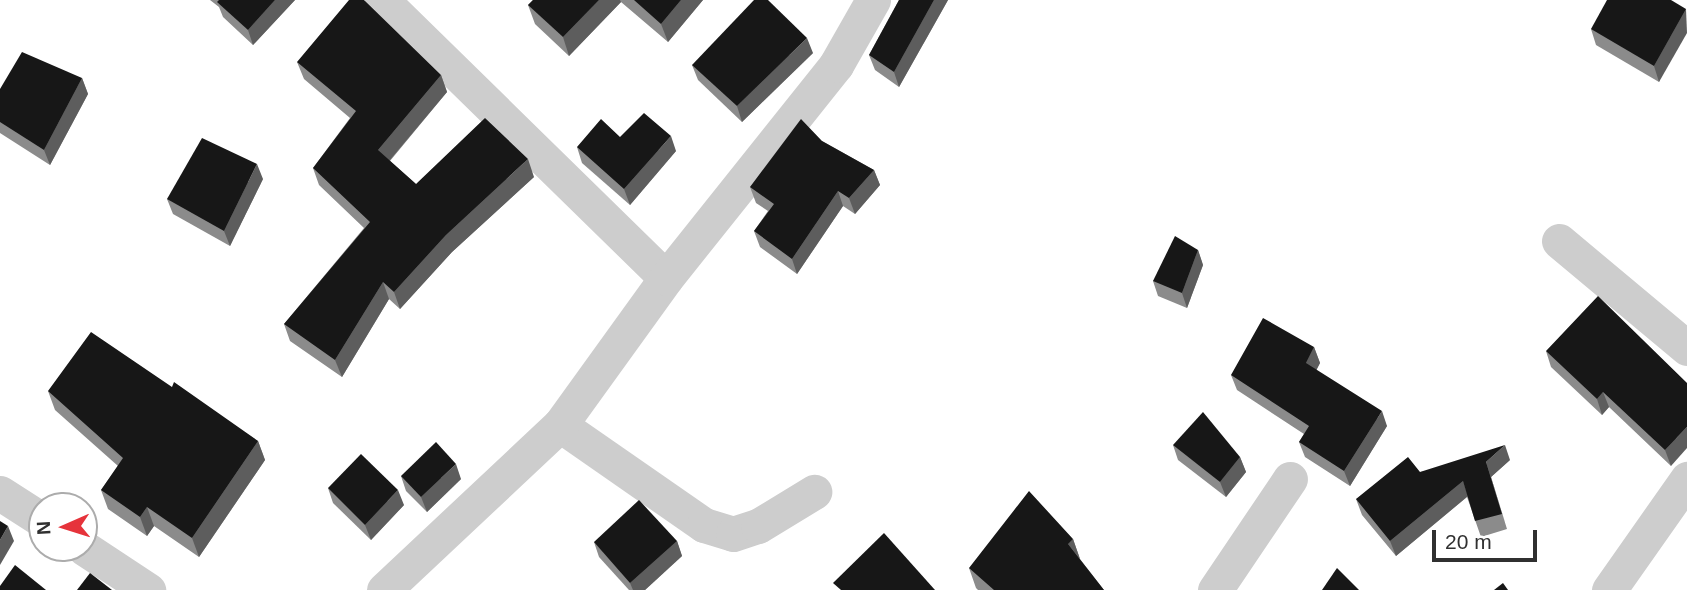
<!DOCTYPE html>
<style>
body{margin:0}
#map{position:relative;width:1687px;height:590px;overflow:hidden;background:#fff;font-family:Arial,sans-serif}
div>[style]{position:absolute}
.minor>*{height:35px;margin:-17.5px;padding:0 17.5px;transform-origin:17.5px;border-radius:17.5px;background:#cdcdcd}
.wall>*{inset:0;background:#8b8b8b}
.shaded-wall>*{inset:0;background:#5d5d5d}
.building>*{inset:0;background:#171717}
span{translate:-50% -50%;white-space:nowrap;text-align:center;line-height:1.15;-webkit-text-stroke:7px #fff;paint-order:stroke}
.north{position:absolute;left:28px;top:492px;width:70px;height:70px;box-sizing:border-box;background:#fff;border:2px solid #acacac;border-radius:50%;rotate:267deg;font-size:19px;font-weight:700;line-height:28px;text-align:center;color:#303030}
.north::after{content:'';display:block;margin:auto;width:24px;height:32px;background:#e6333b;clip-path:polygon(50% 0,100% 100%,50% 72%,0 100%)}
.scale{position:absolute;left:1432px;top:530px;width:105px;height:32px;box-sizing:border-box;border:4px solid #303030;border-top:0;padding-left:9px;font-size:21px;line-height:24px;white-space:nowrap;color:#303030;-webkit-text-stroke:5px #fff;paint-order:stroke}
</style>
<div id="map">
<div class="minor">
<div style="left:382px;top:0;width:397px;rotate:44.4deg"></div>
<div style="left:1559px;top:241px;width:167px;rotate:39.9deg"></div>
<div style="left:560px;top:425px;width:175px;rotate:34.8deg"></div>
<div style="left:704px;top:525px;width:30px;rotate:17deg"></div>
<div style="left:733px;top:534px;width:26px;rotate:-18deg"></div>
<div style="left:758px;top:526px;width:66px;rotate:-31.3deg"></div>
<div style="left:0;top:493px;width:50px;rotate:32.7deg"></div>
<div style="left:84px;top:548px;width:77px;rotate:33.3deg"></div>
<div style="left:384px;top:590px;width:241px;rotate:-43.2deg"></div>
<div style="left:560px;top:425px;width:181px;rotate:-54.2deg"></div>
<div style="left:666px;top:278px;width:273px;rotate:-51.4deg"></div>
<div style="left:836px;top:65px;width:75px;rotate:-60.4deg"></div>
<div style="left:1215px;top:590px;width:134px;rotate:-56deg"></div>
<div style="left:1609px;top:590px;width:136px;rotate:-54.9deg"></div>
</div>
<div class="wall">
<div style="clip-path:polygon(210px 0,295px 0,253px 45px,223px 17px,219px 7px)"></div>
<div style="clip-path:polygon(533px 0,703px 0,668px 42px,621px 2px,569px 56px,535px 24px,528px 5px)"></div>
<div style="clip-path:polygon(899px 0,948px 0,899px 87px,875px 70px,869px 55px)"></div>
<div style="clip-path:polygon(1686px 9px,1659px 82px,1596px 45px,1591px 29px)"></div>
<div style="clip-path:polygon(813px 53px,742px 122px,698px 80px,692px 65px)"></div>
<div style="clip-path:polygon(297px 62px,441px 75px,447px 92px,390px 161px,416px 184px,534px 177px,452px 252px,400px 309px,389px 299px,342px 377px,290px 341px,284px 324px,364px 228px,319px 185px,313px 168px,350px 118px,304px 79px)"></div>
<div style="clip-path:polygon(82px 78px,88px 94px,50px 165px,0 133px,0 89px)"></div>
<div style="clip-path:polygon(822px 141px,874px 170px,880px 185px,855px 214px,843px 206px,797px 274px,760px 247px,754px 231px,768px 211px,756px 203px,750px 187px)"></div>
<div style="clip-path:polygon(577px 147px,676px 151px,630px 205px,582px 163px)"></div>
<div style="clip-path:polygon(263px 179px,230px 246px,173px 214px,167px 199px)"></div>
<div style="clip-path:polygon(1198px 250px,1203px 265px,1187px 308px,1158px 296px,1153px 281px)"></div>
<div style="clip-path:polygon(1314px 347px,1320px 363px,1316px 370px,1387px 426px,1350px 486px,1305px 457px,1299px 442px,1304px 434px,1237px 390px,1231px 375px)"></div>
<div style="clip-path:polygon(1546px 351px,1687px 383px,1671px 466px,1609px 407px,1602px 415px,1551px 367px)"></div>
<div style="clip-path:polygon(172px 387px,258px 441px,265px 460px,199px 557px,154px 526px,147px 536px,108px 509px,101px 490px,118px 466px,55px 410px,48px 391px)"></div>
<div style="clip-path:polygon(1173px 445px,1240px 457px,1246px 472px,1226px 497px,1178px 460px)"></div>
<div style="clip-path:polygon(1510px 460px,1491px 477px,1507px 529px,1481px 537px,1467px 497px,1396px 556px,1362px 515px,1356px 499px,1420px 472px)"></div>
<div style="clip-path:polygon(401px 476px,461px 479px,427px 512px,406px 491px)"></div>
<div style="clip-path:polygon(328px 488px,404px 505px,371px 540px,333px 503px)"></div>
<div style="clip-path:polygon(1073px 539px,1080px 559px,1104px 590px,978px 590px,976px 588px,969px 568px)"></div>
<div style="clip-path:polygon(677px 541px,682px 556px,645px 590px,629px 590px,599px 557px,594px 542px)"></div>
</div>
<div class="shaded-wall">
<div style="clip-path:polygon(275px 0,295px 0,253px 45px,248px 30px)"></div>
<div style="clip-path:polygon(599px 0,620px 0,621px 2px,569px 56px,563px 37px)"></div>
<div style="clip-path:polygon(681px 0,703px 0,668px 42px,661px 24px)"></div>
<div style="clip-path:polygon(934px 0,948px 0,899px 87px,894px 72px)"></div>
<div style="clip-path:polygon(1686px 9px,1687px 33px,1659px 82px,1654px 66px)"></div>
<div style="clip-path:polygon(807px 38px,813px 53px,742px 122px,737px 106px)"></div>
<div style="clip-path:polygon(441px 75px,447px 92px,384px 167px,378px 150px)"></div>
<div style="clip-path:polygon(82px 78px,88px 94px,50px 165px,44px 150px)"></div>
<div style="clip-path:polygon(671px 136px,676px 151px,630px 205px,624px 189px)"></div>
<div style="clip-path:polygon(528px 159px,534px 177px,452px 252px,400px 309px,394px 292px,446px 235px)"></div>
<div style="clip-path:polygon(257px 164px,263px 179px,230px 246px,224px 231px)"></div>
<div style="clip-path:polygon(874px 170px,880px 185px,855px 214px,849px 198px)"></div>
<div style="clip-path:polygon(838px 191px,843px 206px,797px 274px,792px 259px)"></div>
<div style="clip-path:polygon(1198px 250px,1203px 265px,1187px 308px,1182px 293px)"></div>
<div style="clip-path:polygon(383px 282px,389px 299px,342px 377px,335px 360px)"></div>
<div style="clip-path:polygon(1314px 347px,1320px 363px,1312px 379px,1306px 363px)"></div>
<div style="clip-path:polygon(1603px 392px,1609px 407px,1602px 415px,1597px 399px)"></div>
<div style="clip-path:polygon(1382px 411px,1387px 426px,1350px 486px,1344px 471px)"></div>
<div style="clip-path:polygon(1687px 427px,1687px 448px,1671px 466px,1665px 450px)"></div>
<div style="clip-path:polygon(258px 441px,265px 460px,199px 557px,192px 538px)"></div>
<div style="clip-path:polygon(1505px 445px,1510px 460px,1491px 477px,1507px 529px,1486px 462px)"></div>
<div style="clip-path:polygon(1240px 457px,1246px 472px,1226px 497px,1220px 482px)"></div>
<div style="clip-path:polygon(456px 464px,461px 479px,427px 512px,421px 497px)"></div>
<div style="clip-path:polygon(1463px 481px,1468px 496px,1396px 556px,1390px 541px)"></div>
<div style="clip-path:polygon(398px 490px,404px 505px,371px 540px,365px 525px)"></div>
<div style="clip-path:polygon(147px 507px,154px 526px,147px 536px,140px 517px)"></div>
<div style="clip-path:polygon(8px 526px,14px 541px,0 565px,0 540px)"></div>
<div style="clip-path:polygon(1073px 539px,1080px 559px,1068px 544px)"></div>
<div style="clip-path:polygon(677px 541px,682px 556px,645px 590px,633px 590px,630px 583px)"></div>
</div>
<div class="building">
<div style="clip-path:polygon(219px 0,275px 0,248px 30px,217px 2px)"></div>
<div style="clip-path:polygon(349px 0,364px 0,441px 75px,378px 150px,416px 184px,485px 118px,528px 159px,446px 235px,394px 292px,383px 282px,335px 360px,284px 324px,370px 222px,313px 168px,356px 111px,297px 62px)"></div>
<div style="clip-path:polygon(533px 0,599px 0,563px 37px,528px 5px)"></div>
<div style="clip-path:polygon(634px 0,681px 0,661px 24px)"></div>
<div style="clip-path:polygon(754px 0,768px 0,807px 38px,737px 106px,692px 65px)"></div>
<div style="clip-path:polygon(899px 0,934px 0,894px 72px,869px 55px)"></div>
<div style="clip-path:polygon(1607px 0,1671px 0,1686px 9px,1654px 66px,1591px 29px)"></div>
<div style="clip-path:polygon(22px 52px,82px 78px,44px 150px,0 122px,0 89px)"></div>
<div style="clip-path:polygon(644px 113px,671px 136px,624px 189px,577px 147px,601px 119px,620px 137px)"></div>
<div style="clip-path:polygon(801px 119px,822px 141px,874px 170px,849px 198px,838px 191px,792px 259px,754px 231px,774px 204px,750px 187px)"></div>
<div style="clip-path:polygon(202px 138px,257px 164px,224px 231px,167px 199px)"></div>
<div style="clip-path:polygon(1175px 236px,1198px 250px,1182px 293px,1153px 281px)"></div>
<div style="clip-path:polygon(1598px 296px,1687px 383px,1687px 427px,1665px 450px,1603px 392px,1597px 399px,1546px 351px)"></div>
<div style="clip-path:polygon(1263px 318px,1314px 347px,1306px 363px,1382px 411px,1344px 471px,1299px 442px,1309px 426px,1231px 375px)"></div>
<div style="clip-path:polygon(91px 332px,172px 387px,174px 382px,258px 441px,192px 538px,147px 507px,140px 517px,101px 490px,123px 458px,48px 391px)"></div>
<div style="clip-path:polygon(1203px 412px,1240px 457px,1220px 482px,1173px 445px)"></div>
<div style="clip-path:polygon(436px 442px,456px 464px,421px 497px,401px 476px)"></div>
<div style="clip-path:polygon(1505px 445px,1486px 462px,1502px 514px,1475px 521px,1463px 481px,1390px 541px,1356px 499px,1408px 457px,1420px 472px)"></div>
<div style="clip-path:polygon(361px 454px,398px 490px,365px 525px,328px 488px)"></div>
<div style="clip-path:polygon(1029px 491px,1073px 539px,1068px 544px,1104px 590px,994px 590px,969px 568px)"></div>
<div style="clip-path:polygon(639px 500px,677px 541px,630px 583px,594px 542px)"></div>
<div style="clip-path:polygon(0 521px,8px 526px,0 540px)"></div>
<div style="clip-path:polygon(884px 533px,935px 590px,841px 590px,833px 583px)"></div>
<div style="clip-path:polygon(15px 565px,46px 590px,0 590px,0 586px)"></div>
<div style="clip-path:polygon(1337px 568px,1359px 590px,1322px 590px)"></div>
<div style="clip-path:polygon(90px 573px,112px 590px,77px 590px)"></div>
<div style="clip-path:polygon(1503px 583px,1508px 590px,1494px 590px)"></div>
</div>
<div class="north">N</div>
<div class="scale">20 m</div>
</div>
